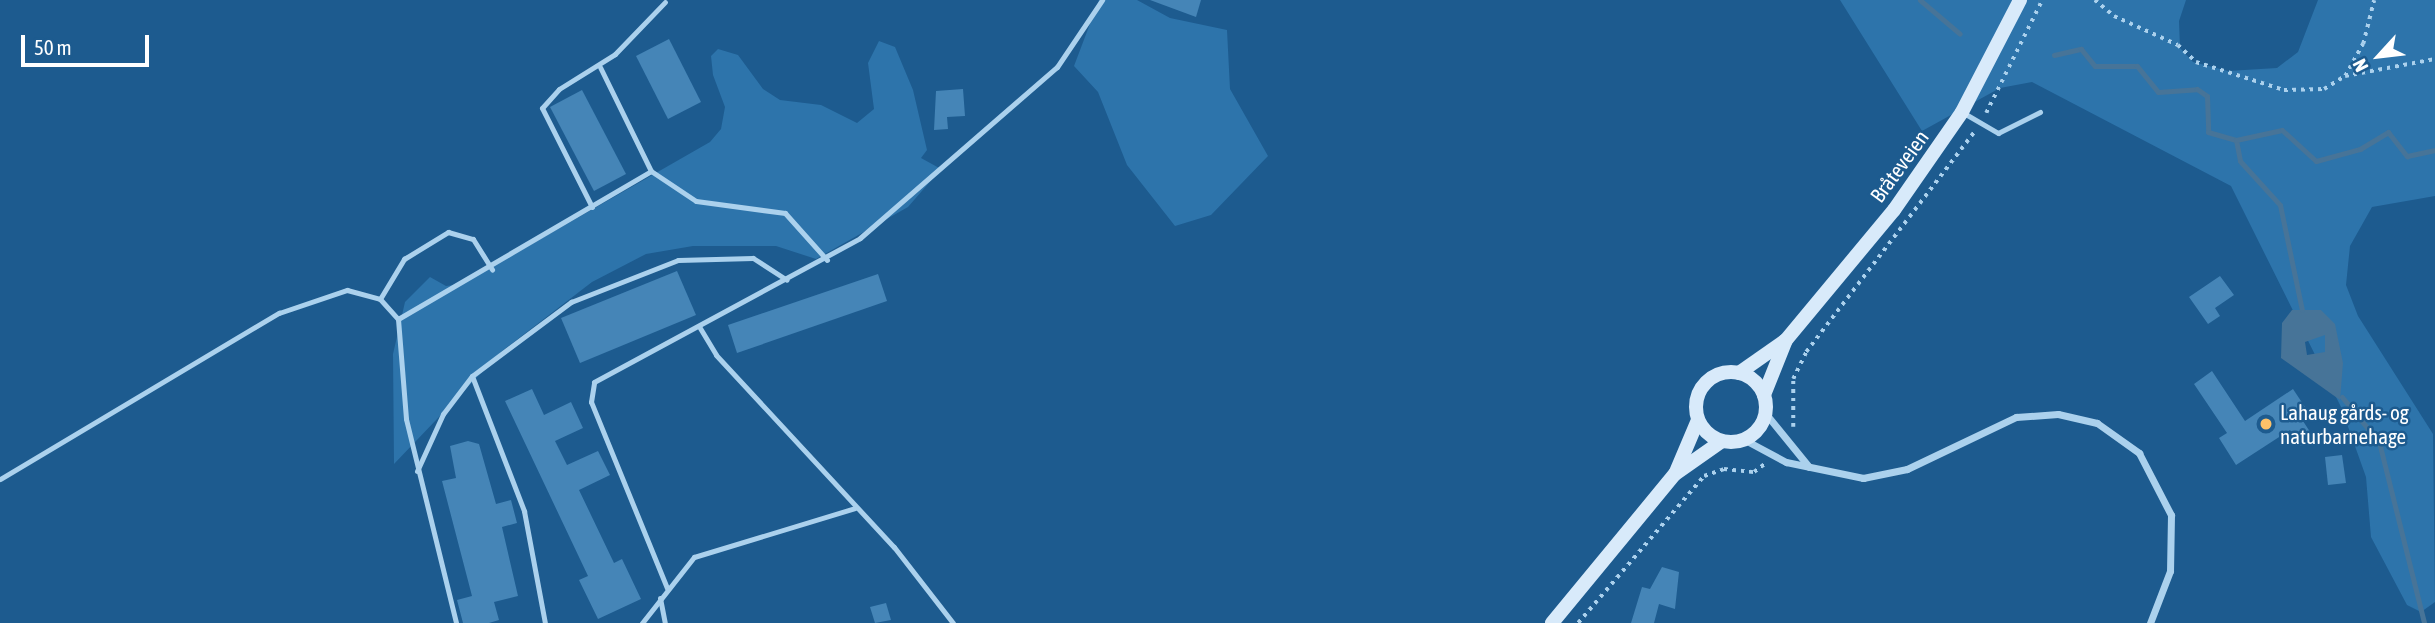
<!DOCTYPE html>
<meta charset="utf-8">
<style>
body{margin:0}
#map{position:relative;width:2435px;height:623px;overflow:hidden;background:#1d5b8f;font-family:"Asap Condensed",sans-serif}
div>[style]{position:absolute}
.green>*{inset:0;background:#2d74ab}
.water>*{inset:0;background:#477498}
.stream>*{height:5px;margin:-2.5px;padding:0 2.5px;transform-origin:2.5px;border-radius:2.5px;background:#477498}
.building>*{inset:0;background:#4585b7}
.path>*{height:3.5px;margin-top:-1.75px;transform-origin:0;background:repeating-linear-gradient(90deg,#abd1ed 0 3.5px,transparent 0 8.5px)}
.service>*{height:5px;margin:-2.5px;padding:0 2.5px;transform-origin:2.5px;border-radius:2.5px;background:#abd1ed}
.minor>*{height:7px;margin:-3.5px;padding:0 3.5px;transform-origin:3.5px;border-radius:3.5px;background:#abd1ed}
.secondary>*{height:14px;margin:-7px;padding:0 7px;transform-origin:7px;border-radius:7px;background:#d8eafa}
.secondary>.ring{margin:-7px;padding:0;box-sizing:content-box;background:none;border:14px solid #d8eafa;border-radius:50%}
.dots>*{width:19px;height:19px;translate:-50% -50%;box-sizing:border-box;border:4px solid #1d5b8f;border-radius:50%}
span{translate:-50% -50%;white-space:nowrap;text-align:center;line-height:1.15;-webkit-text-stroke:5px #1d5b8f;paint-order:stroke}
.street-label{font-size:21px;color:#fff}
.poi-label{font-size:21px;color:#fff}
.left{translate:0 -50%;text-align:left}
.north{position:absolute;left:2344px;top:21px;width:70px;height:70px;-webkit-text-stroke:5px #1d5b8f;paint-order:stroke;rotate:243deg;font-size:19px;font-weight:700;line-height:28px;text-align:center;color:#fff}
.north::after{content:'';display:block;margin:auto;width:24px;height:32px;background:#fff;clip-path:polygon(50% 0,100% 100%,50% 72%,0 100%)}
.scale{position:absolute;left:21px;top:35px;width:128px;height:32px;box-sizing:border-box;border:4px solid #fff;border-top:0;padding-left:9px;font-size:21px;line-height:24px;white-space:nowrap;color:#fff;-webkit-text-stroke:5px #1d5b8f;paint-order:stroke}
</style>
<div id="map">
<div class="green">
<div style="clip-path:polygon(1099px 0,1137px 0,1170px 18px,1227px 30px,1230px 89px,1268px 156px,1211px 215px,1175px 226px,1127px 165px,1098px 92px,1074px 66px)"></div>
<div style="clip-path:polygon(1840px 0,2186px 0,2179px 21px,2180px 48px,2193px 62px,2228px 71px,2277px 68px,2298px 52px,2318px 0,2435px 0,2435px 196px,2372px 207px,2350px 246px,2346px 285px,2358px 316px,2433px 434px,2435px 602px,2421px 612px,2407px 605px,2371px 537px,2366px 477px,2341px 407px,2231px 186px,2032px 82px,2000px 88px,1922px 131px)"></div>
<div style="clip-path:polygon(879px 41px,895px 47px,913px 90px,927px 150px,921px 158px,941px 169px,908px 207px,816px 259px,776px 246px,693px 246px,646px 254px,592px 282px,502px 351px,394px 464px,393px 354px,405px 302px,430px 277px,446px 286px,462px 284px,710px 142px,721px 129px,725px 107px,713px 75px,711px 56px,718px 49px,738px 55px,763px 89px,780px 100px,821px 105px,857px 123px,874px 109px,868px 63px)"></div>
</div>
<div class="water">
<div style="clip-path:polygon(evenodd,2292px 310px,2321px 310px,2335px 324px,2343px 363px,2340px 400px,2281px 358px,2282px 323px,2292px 310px,2325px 335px,2325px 352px,2307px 355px,2305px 342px,2325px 335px)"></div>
</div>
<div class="stream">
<div style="left:1920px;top:0;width:52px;rotate:40.4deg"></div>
<div style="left:2054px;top:55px;width:28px;rotate:-13deg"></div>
<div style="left:2081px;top:49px;width:22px;rotate:51deg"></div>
<div style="left:2095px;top:66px;width:42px"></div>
<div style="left:2137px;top:66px;width:33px;rotate:51deg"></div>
<div style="left:2158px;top:92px;width:39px;rotate:-4deg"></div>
<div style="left:2197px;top:89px;width:12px;rotate:35deg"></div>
<div style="left:2207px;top:96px;width:36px;rotate:88deg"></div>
<div style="left:2208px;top:132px;width:29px;rotate:16deg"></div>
<div style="left:2236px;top:140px;width:21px;rotate:79deg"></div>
<div style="left:2240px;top:161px;width:59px;rotate:47.7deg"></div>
<div style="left:2280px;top:205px;width:107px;rotate:78.2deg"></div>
<div style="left:2236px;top:140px;width:47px;rotate:-12.3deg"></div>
<div style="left:2282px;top:130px;width:46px;rotate:42.4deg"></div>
<div style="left:2316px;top:161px;width:46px;rotate:-15.3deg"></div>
<div style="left:2360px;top:149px;width:33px;rotate:-31deg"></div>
<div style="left:2388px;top:132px;width:31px;rotate:52deg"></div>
<div style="left:2407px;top:156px;width:29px;rotate:-12deg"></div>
<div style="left:2342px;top:397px;width:58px;rotate:50.6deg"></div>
<div style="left:2379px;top:442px;width:187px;rotate:76deg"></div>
</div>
<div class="building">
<div style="clip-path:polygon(1150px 0,1201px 0,1196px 17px)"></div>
<div style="clip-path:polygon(669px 39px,701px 102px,668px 119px,636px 56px)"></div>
<div style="clip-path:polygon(963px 89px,965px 116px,947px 117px,948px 129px,934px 130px,936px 91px)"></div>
<div style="clip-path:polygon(582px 90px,626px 174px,594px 191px,550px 107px)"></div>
<div style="clip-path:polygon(677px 271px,696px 315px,580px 363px,561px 318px)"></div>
<div style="clip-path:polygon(878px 274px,887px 301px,737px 353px,728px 325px)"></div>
<div style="clip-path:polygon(2220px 276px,2234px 295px,2215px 308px,2220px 316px,2208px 324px,2189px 297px)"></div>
<div style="clip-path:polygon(2212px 371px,2245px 421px,2293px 389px,2311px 416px,2303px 421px,2314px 438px,2301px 446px,2290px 430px,2236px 465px,2219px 438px,2227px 433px,2194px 384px)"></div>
<div style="clip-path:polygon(532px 389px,544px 415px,571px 402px,583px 428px,555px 441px,567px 465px,598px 451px,610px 475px,579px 490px,614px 563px,622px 559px,641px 599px,598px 619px,579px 580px,588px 576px,505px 401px)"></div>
<div style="clip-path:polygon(468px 441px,479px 444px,496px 504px,511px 500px,517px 523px,502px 527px,518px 596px,494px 602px,499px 620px,489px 623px,463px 623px,457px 600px,472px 596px,442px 481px,456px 478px,450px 446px)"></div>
<div style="clip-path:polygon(2342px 455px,2346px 483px,2328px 485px,2325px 457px)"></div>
<div style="clip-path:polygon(1662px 567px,1679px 572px,1675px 609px,1659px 604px,1654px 623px,1631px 623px,1642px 587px,1650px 589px)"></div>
<div style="clip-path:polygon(886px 603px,891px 620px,875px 623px,870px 607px)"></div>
</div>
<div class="path">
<div style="left:2095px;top:0;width:25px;rotate:40deg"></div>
<div style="left:2114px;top:16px;width:70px;rotate:24.4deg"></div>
<div style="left:2178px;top:45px;width:25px;rotate:43deg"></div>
<div style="left:2196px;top:62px;width:92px;rotate:17.7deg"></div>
<div style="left:2284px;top:90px;width:40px;rotate:-1.4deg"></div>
<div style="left:2324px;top:89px;width:25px;rotate:-32deg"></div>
<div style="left:2345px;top:76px;width:37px;rotate:-61deg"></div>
<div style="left:2363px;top:44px;width:45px;rotate:-76deg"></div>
<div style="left:2345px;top:76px;width:92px;rotate:-10.7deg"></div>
<div style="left:1986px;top:113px;width:126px;rotate:-63.6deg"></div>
<div style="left:1793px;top:427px;width:48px;rotate:-90deg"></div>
<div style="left:1793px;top:379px;width:30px;rotate:-64deg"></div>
<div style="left:1806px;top:352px;width:278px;rotate:-52.6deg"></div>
<div style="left:1578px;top:623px;width:194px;rotate:-49.4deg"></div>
<div style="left:1704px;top:476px;width:21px;rotate:-19deg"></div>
<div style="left:1724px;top:469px;width:30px;rotate:6deg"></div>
<div style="left:1754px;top:472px;width:15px;rotate:-37deg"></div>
</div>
<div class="service">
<div style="left:600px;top:67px;width:116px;rotate:63.9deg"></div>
<div style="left:1962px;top:112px;width:42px;rotate:30.3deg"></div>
<div style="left:1998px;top:133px;width:47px;rotate:-26.6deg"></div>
<div style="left:592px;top:207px;width:111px;rotate:-116.8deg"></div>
<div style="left:542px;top:108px;width:25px;rotate:-48deg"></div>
<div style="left:559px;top:89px;width:66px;rotate:-32deg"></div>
<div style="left:615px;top:54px;width:72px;rotate:-46.1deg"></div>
<div style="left:380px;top:299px;width:47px;rotate:-59deg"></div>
<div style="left:404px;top:259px;width:52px;rotate:-31.5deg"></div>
<div style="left:448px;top:232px;width:26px;rotate:16deg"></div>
<div style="left:473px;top:239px;width:36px;rotate:58deg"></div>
<div style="left:398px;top:319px;width:100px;rotate:85.4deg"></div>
<div style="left:406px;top:419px;width:210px;rotate:76.2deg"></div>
<div style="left:700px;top:328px;width:31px;rotate:59deg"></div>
<div style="left:716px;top:355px;width:262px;rotate:47.2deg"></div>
<div style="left:894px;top:547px;width:96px;rotate:52.2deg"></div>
<div style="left:472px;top:376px;width:145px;rotate:68.9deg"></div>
<div style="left:524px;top:511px;width:114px;rotate:79.4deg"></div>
<div style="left:417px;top:471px;width:63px;rotate:-65.5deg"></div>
<div style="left:443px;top:414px;width:48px;rotate:-52.7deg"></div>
<div style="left:472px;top:376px;width:124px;rotate:-36.8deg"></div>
<div style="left:571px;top:302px;width:115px;rotate:-21.4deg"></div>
<div style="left:678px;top:260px;width:75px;rotate:-1.5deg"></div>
<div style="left:753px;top:258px;width:40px;rotate:32.9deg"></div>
<div style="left:0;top:479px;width:325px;rotate:-30.8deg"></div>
<div style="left:279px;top:313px;width:72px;rotate:-18.7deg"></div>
<div style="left:347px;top:290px;width:34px;rotate:15deg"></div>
<div style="left:380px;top:299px;width:27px;rotate:48deg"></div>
<div style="left:398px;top:319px;width:293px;rotate:-30.3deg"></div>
<div style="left:651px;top:171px;width:54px;rotate:33.7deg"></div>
<div style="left:696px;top:201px;width:90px;rotate:7.7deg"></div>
<div style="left:785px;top:213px;width:63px;rotate:48.2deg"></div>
<div style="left:667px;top:588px;width:201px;rotate:-112.2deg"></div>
<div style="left:591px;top:402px;width:20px;rotate:-81deg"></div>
<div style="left:594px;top:382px;width:302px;rotate:-28.4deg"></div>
<div style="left:860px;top:238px;width:261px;rotate:-41deg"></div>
<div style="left:1057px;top:67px;width:81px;rotate:-56.1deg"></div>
<div style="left:660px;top:598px;width:25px;rotate:79deg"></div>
<div style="left:642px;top:623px;width:84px;rotate:-51.8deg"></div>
<div style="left:694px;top:557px;width:168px;rotate:-16.9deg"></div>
</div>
<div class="minor">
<div style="left:1766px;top:414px;width:68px;rotate:50.9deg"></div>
<div style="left:1745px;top:440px;width:47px;rotate:28.2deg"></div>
<div style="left:1786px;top:462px;width:79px;rotate:11.7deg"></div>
<div style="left:1863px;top:478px;width:45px;rotate:-11.6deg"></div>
<div style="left:1907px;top:469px;width:121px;rotate:-25.5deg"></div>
<div style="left:2016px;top:417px;width:42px;rotate:-4.1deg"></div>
<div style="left:2058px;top:414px;width:40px;rotate:13deg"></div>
<div style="left:2097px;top:423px;width:52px;rotate:35.5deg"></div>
<div style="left:2139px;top:453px;width:70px;rotate:62.7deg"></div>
<div style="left:2171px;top:515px;width:56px;rotate:91deg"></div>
<div style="left:2170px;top:571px;width:56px;rotate:111deg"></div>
</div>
<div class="secondary">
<div class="ring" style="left:1696px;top:372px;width:56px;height:56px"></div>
<div style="left:1739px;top:373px;width:57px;rotate:-35.1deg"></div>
<div style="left:1786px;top:340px;width:169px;rotate:-50.3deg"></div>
<div style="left:1894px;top:210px;width:119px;rotate:-55.2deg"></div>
<div style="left:1962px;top:112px;width:126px;rotate:-62.6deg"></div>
<div style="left:1764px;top:395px;width:59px;rotate:-68.2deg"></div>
<div style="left:1676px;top:472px;width:56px;rotate:-67.1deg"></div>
<div style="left:1552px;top:623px;width:193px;rotate:-50.5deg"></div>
<div style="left:1675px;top:474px;width:57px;rotate:-35.1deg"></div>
</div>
<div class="dots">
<div style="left:2266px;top:424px;background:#fdc269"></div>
</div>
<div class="street-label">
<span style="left:1899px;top:166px;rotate:-54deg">Bråteveien</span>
</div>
<div class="poi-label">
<span class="left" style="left:2280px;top:424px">Lahaug gårds- og<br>naturbarnehage</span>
</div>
<div class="north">N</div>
<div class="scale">50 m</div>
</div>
